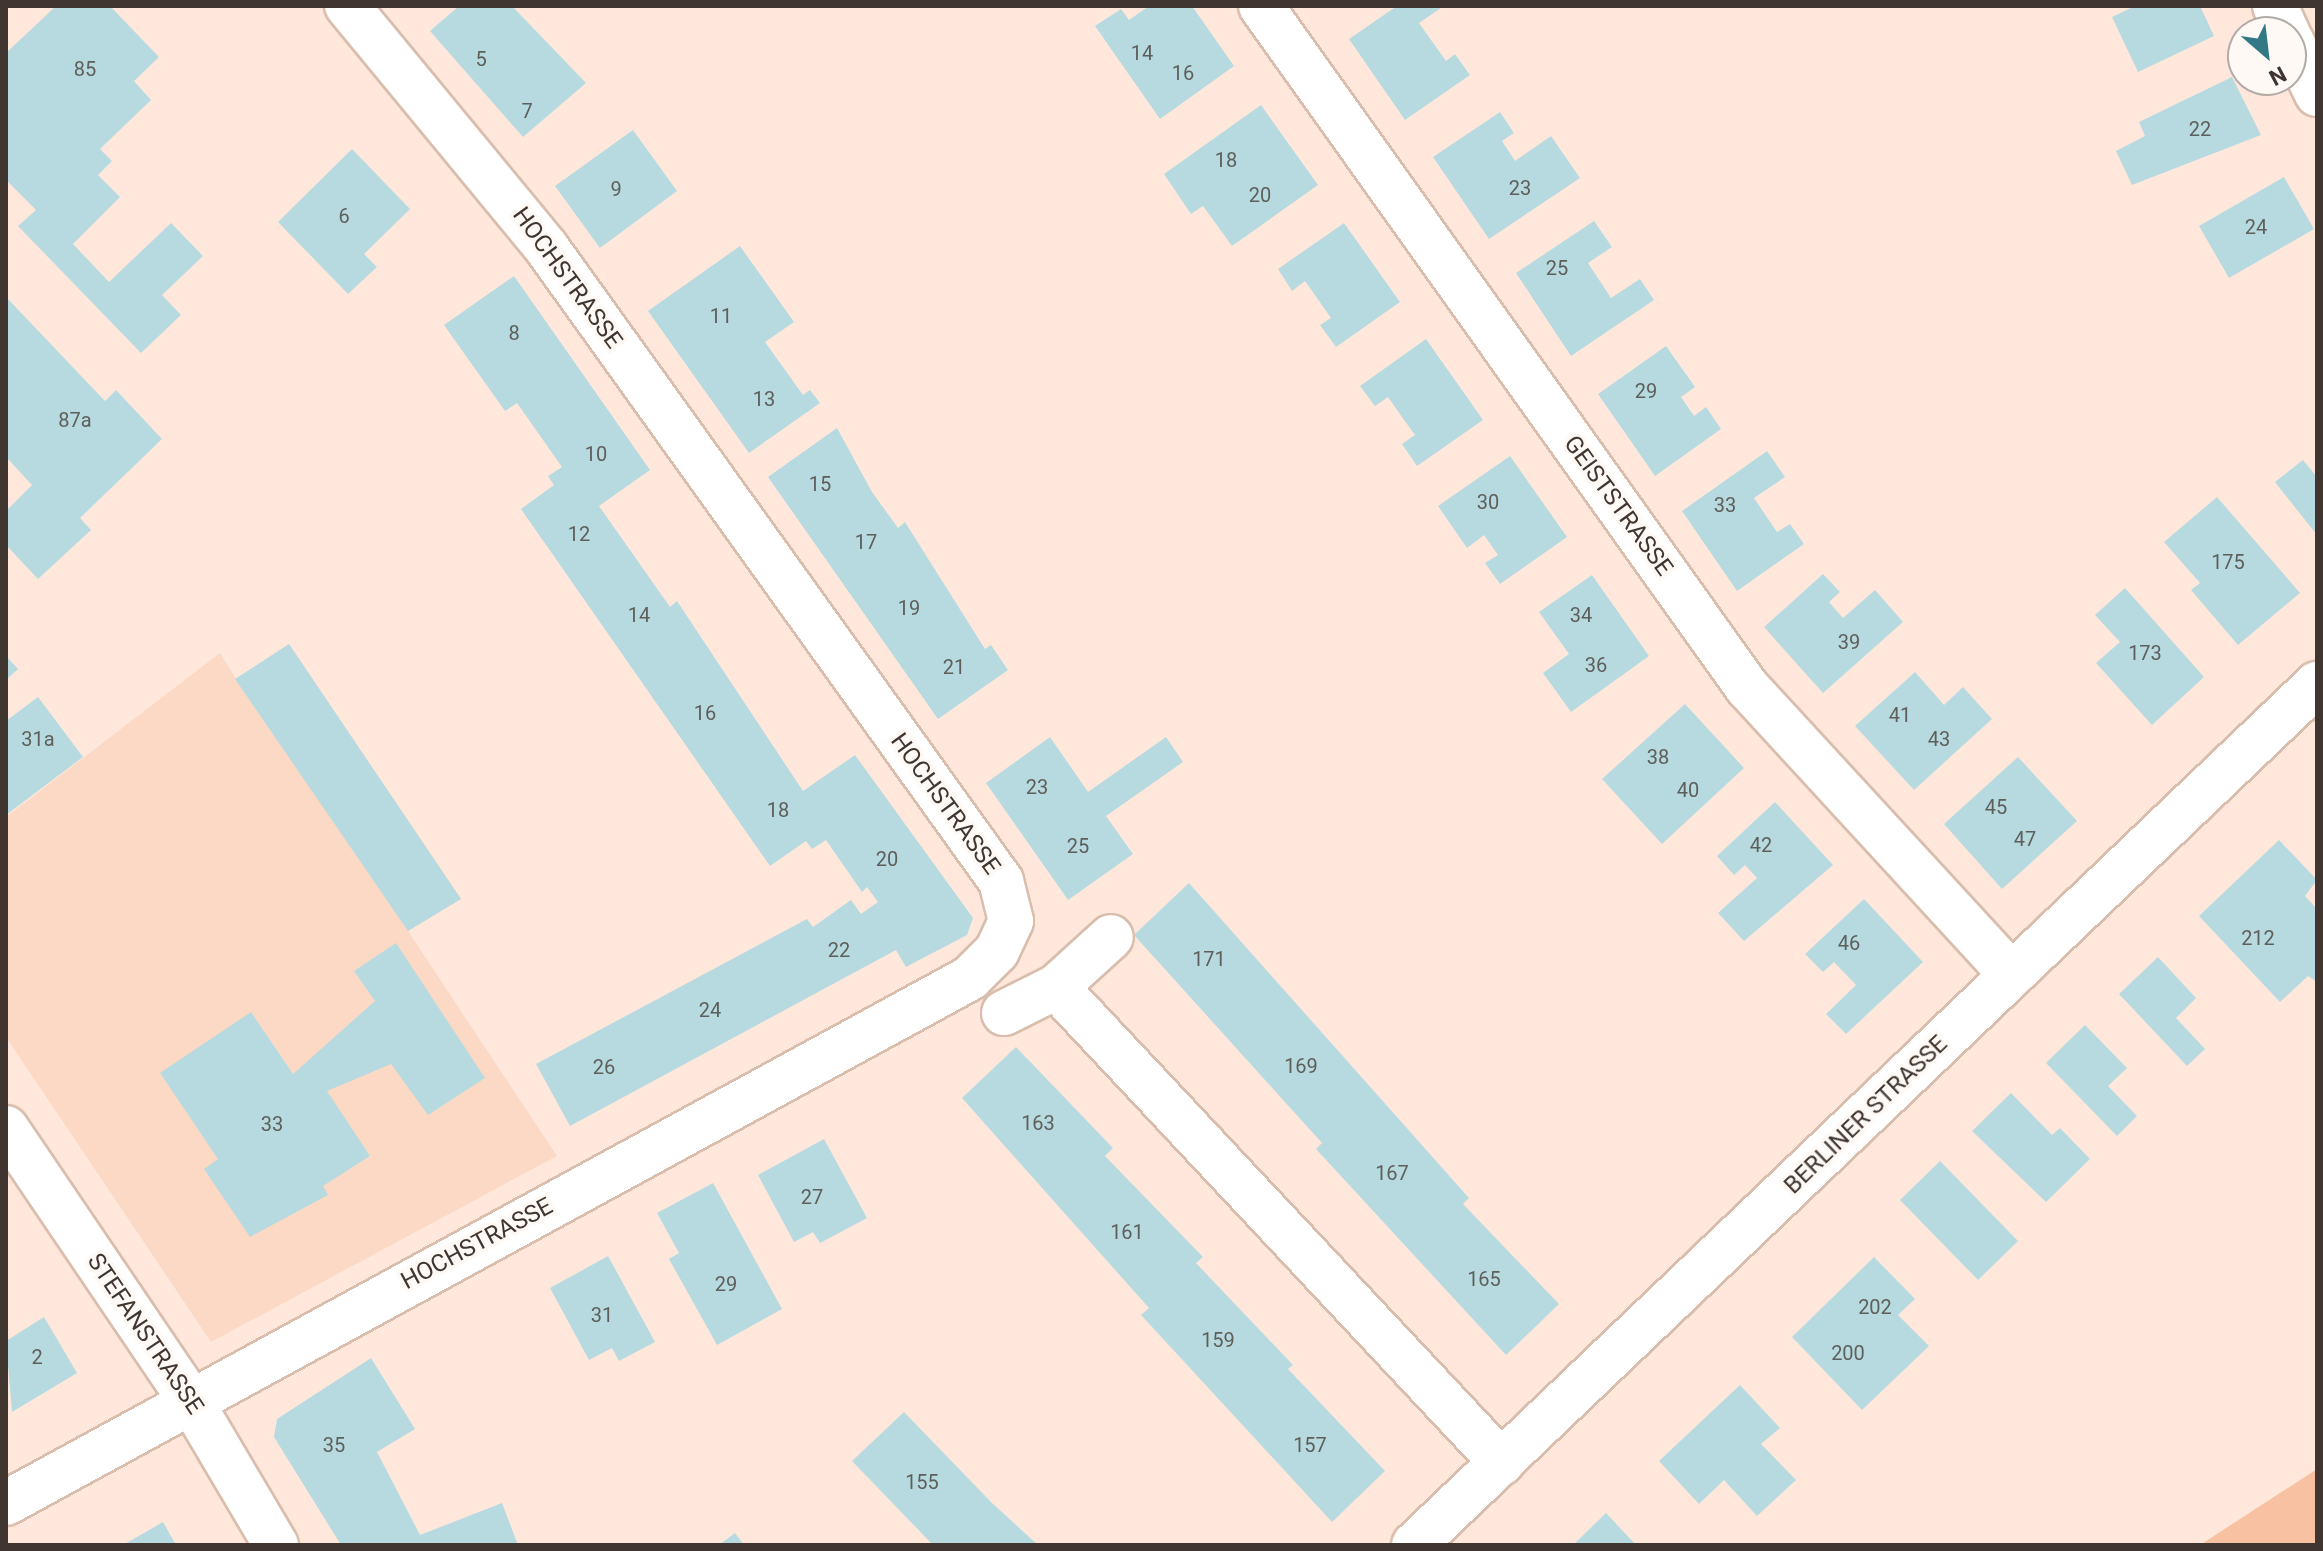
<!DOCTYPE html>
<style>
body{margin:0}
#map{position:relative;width:2323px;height:1551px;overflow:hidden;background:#ffe8db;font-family:Roboto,sans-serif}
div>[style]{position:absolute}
.built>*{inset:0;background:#fcd9c4}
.green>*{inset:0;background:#f7c1a2}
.building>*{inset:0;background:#b6dae0}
.roads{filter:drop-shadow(2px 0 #d9bdad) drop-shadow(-2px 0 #d9bdad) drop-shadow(0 2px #d9bdad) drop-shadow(0 -2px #d9bdad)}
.minor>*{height:44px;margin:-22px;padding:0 22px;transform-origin:22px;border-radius:22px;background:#fff}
span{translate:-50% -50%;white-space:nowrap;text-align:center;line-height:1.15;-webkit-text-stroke:7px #fff9f6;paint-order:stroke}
.number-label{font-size:20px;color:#5e5f5b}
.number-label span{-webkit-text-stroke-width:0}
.street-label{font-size:24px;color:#41362f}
.frame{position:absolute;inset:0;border:8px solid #41362f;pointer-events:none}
.north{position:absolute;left:2227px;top:16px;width:80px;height:80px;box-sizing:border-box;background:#fff9f6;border:2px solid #b3aba6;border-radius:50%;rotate:152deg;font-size:22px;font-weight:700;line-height:32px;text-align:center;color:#41362f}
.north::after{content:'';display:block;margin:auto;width:28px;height:36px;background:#337985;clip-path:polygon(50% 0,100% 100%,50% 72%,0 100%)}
</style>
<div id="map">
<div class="built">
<div style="clip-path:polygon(289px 644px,461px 899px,408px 931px,557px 1156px,211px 1342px,6px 1037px,6px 817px,220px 653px,236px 679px)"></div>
</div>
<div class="green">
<div style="clip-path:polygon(2317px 1469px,2317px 1545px,2200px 1545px)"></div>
</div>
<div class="building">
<div style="clip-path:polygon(56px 6px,110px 6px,159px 57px,134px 81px,151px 100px,100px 149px,112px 161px,98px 175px,120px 197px,73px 244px,109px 282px,171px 223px,203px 256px,162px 295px,181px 315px,141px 353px,18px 226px,36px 210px,6px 180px,6px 53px)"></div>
<div style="clip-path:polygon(459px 6px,512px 6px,586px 83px,523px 137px,430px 31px)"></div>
<div style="clip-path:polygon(1149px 6px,1192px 6px,1234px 66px,1160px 119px,1095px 26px,1121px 9px,1129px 20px)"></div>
<div style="clip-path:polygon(1397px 6px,1444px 6px,1419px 23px,1446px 61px,1455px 54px,1470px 75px,1405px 120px,1349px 39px)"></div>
<div style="clip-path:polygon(2135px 6px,2200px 6px,2214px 36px,2138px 72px,2112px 17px)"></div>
<div style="clip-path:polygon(2232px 77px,2261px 135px,2132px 185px,2116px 151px,2145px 136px,2139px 122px)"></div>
<div style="clip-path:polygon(1261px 105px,1318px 185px,1232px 246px,1203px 206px,1191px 214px,1164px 174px)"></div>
<div style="clip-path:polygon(1500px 112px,1514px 133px,1502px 141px,1515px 161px,1551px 136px,1580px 178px,1489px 239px,1433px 157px)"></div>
<div style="clip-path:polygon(633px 130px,677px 191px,600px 248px,555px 186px)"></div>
<div style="clip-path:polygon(352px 149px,410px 209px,364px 254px,377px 267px,348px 294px,278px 222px)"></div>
<div style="clip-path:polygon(2284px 177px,2314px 229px,2229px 278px,2199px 226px)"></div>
<div style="clip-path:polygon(1594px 221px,1612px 247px,1588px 263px,1611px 298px,1640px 279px,1654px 300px,1571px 356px,1516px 273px)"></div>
<div style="clip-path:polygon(1344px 223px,1400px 302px,1336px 347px,1320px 325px,1331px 318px,1305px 281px,1292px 291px,1278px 269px)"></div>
<div style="clip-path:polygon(740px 246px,794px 322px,765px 342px,803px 395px,810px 390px,820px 403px,749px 453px,648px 311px)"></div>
<div style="clip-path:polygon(514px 276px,650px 470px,599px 506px,670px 607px,677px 601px,803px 791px,855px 755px,973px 918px,967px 935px,906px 967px,896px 950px,570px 1126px,536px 1064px,807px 919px,813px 927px,851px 900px,861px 914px,878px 902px,867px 887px,862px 892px,826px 840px,812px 849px,806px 841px,770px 866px,521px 509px,554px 485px,548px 476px,562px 467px,517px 403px,505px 411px,444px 325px)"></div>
<div style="clip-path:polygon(6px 297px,105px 401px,116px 390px,162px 439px,80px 518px,91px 530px,38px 579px,6px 545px,6px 511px,32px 485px,6px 457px)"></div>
<div style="clip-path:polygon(1426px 339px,1483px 420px,1417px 466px,1402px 444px,1415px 435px,1402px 417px,1388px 397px,1375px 406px,1360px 386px)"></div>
<div style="clip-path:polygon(1666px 346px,1695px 387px,1681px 397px,1694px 416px,1706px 407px,1721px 429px,1655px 476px,1598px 394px)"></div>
<div style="clip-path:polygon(837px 428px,872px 492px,898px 528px,905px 522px,985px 649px,991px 645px,1008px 670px,938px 719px,768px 477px)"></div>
<div style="clip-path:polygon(1767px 451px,1785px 477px,1754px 498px,1777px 532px,1790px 524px,1804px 544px,1737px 591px,1682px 511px)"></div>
<div style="clip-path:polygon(1510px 456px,1567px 537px,1500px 584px,1485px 563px,1498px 555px,1484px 535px,1467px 548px,1438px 506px)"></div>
<div style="clip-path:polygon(2303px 460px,2317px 477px,2317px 535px,2275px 482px)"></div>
<div style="clip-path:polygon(2217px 497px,2300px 593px,2238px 645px,2191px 590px,2200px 583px,2164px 542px)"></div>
<div style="clip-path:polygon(1823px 574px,1840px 592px,1829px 602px,1843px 618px,1875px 590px,1903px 622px,1823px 693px,1764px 627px)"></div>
<div style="clip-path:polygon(1592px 575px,1649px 656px,1571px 712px,1543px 673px,1569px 654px,1539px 612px)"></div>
<div style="clip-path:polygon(2125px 588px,2204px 677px,2152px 725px,2096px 663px,2120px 642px,2095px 615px)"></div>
<div style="clip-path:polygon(289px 644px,461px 899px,408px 931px,235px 679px)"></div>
<div style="clip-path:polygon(6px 656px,18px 669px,6px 680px)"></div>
<div style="clip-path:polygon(1915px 672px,1944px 705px,1963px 687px,1992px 719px,1914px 790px,1855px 726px)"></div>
<div style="clip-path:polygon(38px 697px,83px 757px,6px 815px,6px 721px)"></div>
<div style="clip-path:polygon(1685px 704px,1744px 768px,1662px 844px,1602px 779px)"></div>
<div style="clip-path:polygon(1050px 737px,1088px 792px,1166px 737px,1183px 762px,1106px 816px,1133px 854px,1068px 900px,986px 783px)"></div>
<div style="clip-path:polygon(2018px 757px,2077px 821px,2002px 889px,1944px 824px)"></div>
<div style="clip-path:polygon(1775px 802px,1833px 865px,1744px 941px,1718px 913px,1757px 878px,1745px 865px,1734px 875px,1717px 856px)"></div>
<div style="clip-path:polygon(2279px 840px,2317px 880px,2305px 896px,2317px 909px,2317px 982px,2308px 976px,2280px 1002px,2199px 916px)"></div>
<div style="clip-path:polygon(1189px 883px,1469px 1198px,1463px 1204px,1559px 1304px,1506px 1355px,1316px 1149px,1322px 1143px,1134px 935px)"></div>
<div style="clip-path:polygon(1864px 899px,1923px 962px,1846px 1034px,1826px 1014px,1856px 985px,1834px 962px,1823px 972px,1805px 954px)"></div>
<div style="clip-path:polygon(396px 943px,485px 1078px,428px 1115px,391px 1064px,327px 1091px,370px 1156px,323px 1186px,328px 1195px,250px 1237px,204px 1169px,218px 1159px,160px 1073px,251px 1012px,293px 1074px,375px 1001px,354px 971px)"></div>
<div style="clip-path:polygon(2158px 957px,2196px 998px,2176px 1018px,2205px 1049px,2187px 1066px,2119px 994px)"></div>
<div style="clip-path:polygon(2085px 1025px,2127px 1068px,2108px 1086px,2137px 1116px,2117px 1136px,2046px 1063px)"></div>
<div style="clip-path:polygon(1016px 1047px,1113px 1148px,1105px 1156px,1203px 1257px,1196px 1263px,1293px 1365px,1288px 1369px,1385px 1471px,1332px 1522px,1141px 1315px,1149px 1308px,962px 1098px)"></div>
<div style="clip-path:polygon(2011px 1093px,2052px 1135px,2060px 1128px,2090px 1159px,2046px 1202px,1972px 1131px)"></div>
<div style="clip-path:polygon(824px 1139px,867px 1218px,820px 1243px,813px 1232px,794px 1242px,758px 1175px)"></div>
<div style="clip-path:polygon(1940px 1161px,2018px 1241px,1978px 1280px,1900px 1200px)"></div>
<div style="clip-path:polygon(713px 1183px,782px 1309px,717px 1345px,669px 1259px,679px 1253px,657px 1213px)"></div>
<div style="clip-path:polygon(608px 1256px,655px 1342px,619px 1361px,612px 1348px,589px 1360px,550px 1288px)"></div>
<div style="clip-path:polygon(1874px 1257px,1915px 1299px,1898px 1315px,1929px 1346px,1862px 1410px,1792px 1337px)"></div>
<div style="clip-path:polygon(44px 1317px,77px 1373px,12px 1412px,6px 1341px)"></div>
<div style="clip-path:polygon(371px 1358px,415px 1429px,377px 1452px,420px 1535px,502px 1503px,518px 1545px,341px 1545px,274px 1437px,277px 1419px)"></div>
<div style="clip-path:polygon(1740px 1385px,1780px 1428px,1761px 1444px,1796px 1480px,1757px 1516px,1724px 1480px,1699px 1504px,1659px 1461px)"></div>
<div style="clip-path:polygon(904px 1412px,992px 1503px,1038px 1545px,933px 1545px,852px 1461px)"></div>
<div style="clip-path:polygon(1606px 1513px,1636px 1545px,1573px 1545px)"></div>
<div style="clip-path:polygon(163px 1522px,176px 1545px,123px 1545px)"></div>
<div style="clip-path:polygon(735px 1533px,744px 1545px,719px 1545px)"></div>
</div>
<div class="roads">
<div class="minor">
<div style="left:1261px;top:6px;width:837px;rotate:54.49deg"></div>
<div style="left:1747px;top:687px;width:391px;rotate:47.4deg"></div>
<div style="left:2275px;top:6px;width:29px;rotate:65deg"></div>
<div style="left:2291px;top:40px;width:60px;rotate:64.3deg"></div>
<div style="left:1056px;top:987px;width:652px;rotate:46.86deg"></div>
<div style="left:1004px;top:1013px;width:58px;rotate:-26.6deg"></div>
<div style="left:1056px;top:987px;width:74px;rotate:-42.3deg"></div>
<div style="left:6px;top:1128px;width:326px;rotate:55.9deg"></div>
<div style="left:189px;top:1398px;width:171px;rotate:59.4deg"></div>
<div style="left:6px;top:1503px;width:1098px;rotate:-28.57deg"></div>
<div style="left:970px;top:978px;width:38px;rotate:-45deg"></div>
<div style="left:997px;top:951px;width:33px;rotate:-65deg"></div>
<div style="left:1011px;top:921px;width:41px;rotate:-104deg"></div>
<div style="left:1001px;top:881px;width:780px;rotate:-125.67deg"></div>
<div style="left:546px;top:247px;width:313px;rotate:-129.5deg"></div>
<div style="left:1414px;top:1545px;width:1248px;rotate:-43.64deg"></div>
</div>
</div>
<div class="number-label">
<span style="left:1142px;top:53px">14</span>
<span style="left:481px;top:59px">5</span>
<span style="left:85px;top:69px">85</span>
<span style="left:1183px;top:73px">16</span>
<span style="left:527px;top:111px">7</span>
<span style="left:2200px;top:129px">22</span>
<span style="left:1226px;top:160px">18</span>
<span style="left:1520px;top:188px">23</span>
<span style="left:616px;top:189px">9</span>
<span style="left:1260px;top:195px">20</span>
<span style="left:344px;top:216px">6</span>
<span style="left:2256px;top:227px">24</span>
<span style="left:1557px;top:268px">25</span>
<span style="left:721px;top:316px">11</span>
<span style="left:514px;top:333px">8</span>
<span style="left:1646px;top:391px">29</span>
<span style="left:764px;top:399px">13</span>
<span style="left:75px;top:420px">87a</span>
<span style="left:596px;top:454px">10</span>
<span style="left:820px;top:484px">15</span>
<span style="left:1488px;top:502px">30</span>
<span style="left:1725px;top:505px">33</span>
<span style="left:579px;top:534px">12</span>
<span style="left:866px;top:542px">17</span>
<span style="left:2228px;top:562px">175</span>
<span style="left:909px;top:608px">19</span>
<span style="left:639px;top:615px">14</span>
<span style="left:1581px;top:615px">34</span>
<span style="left:1849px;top:642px">39</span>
<span style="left:2145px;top:653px">173</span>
<span style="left:1596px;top:665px">36</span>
<span style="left:954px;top:667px">21</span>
<span style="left:705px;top:713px">16</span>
<span style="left:1900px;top:715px">41</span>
<span style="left:38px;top:739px">31a</span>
<span style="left:1939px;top:739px">43</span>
<span style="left:1658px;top:757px">38</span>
<span style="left:1037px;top:787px">23</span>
<span style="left:1688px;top:790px">40</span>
<span style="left:1996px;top:807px">45</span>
<span style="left:778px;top:810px">18</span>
<span style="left:2025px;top:839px">47</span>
<span style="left:1761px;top:845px">42</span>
<span style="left:1078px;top:846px">25</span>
<span style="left:887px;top:859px">20</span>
<span style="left:2258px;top:938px">212</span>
<span style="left:1849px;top:943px">46</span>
<span style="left:839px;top:950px">22</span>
<span style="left:1209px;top:959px">171</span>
<span style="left:710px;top:1010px">24</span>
<span style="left:1301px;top:1066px">169</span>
<span style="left:604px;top:1067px">26</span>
<span style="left:1038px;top:1123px">163</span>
<span style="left:272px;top:1124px">33</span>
<span style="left:1392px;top:1173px">167</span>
<span style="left:812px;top:1197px">27</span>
<span style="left:1127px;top:1232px">161</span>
<span style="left:1484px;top:1279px">165</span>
<span style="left:726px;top:1284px">29</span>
<span style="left:1875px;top:1307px">202</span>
<span style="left:602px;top:1315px">31</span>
<span style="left:1218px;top:1340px">159</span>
<span style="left:1848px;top:1353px">200</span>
<span style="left:37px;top:1357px">2</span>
<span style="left:334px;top:1445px">35</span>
<span style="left:1310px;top:1445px">157</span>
<span style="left:922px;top:1482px">155</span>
</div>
<div class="street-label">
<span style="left:567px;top:278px;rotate:54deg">HOCHSTRASSE</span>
<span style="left:1618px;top:506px;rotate:54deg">GEISTSTRASSE</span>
<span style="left:945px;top:804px;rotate:54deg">HOCHSTRASSE</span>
<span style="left:1866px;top:1115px;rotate:-44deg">BERLINER STRASSE</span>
<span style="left:477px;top:1244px;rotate:-28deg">HOCHSTRASSE</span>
<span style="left:145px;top:1334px;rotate:56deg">STEFANSTRASSE</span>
</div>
<div class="frame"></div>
<div class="north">N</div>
</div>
